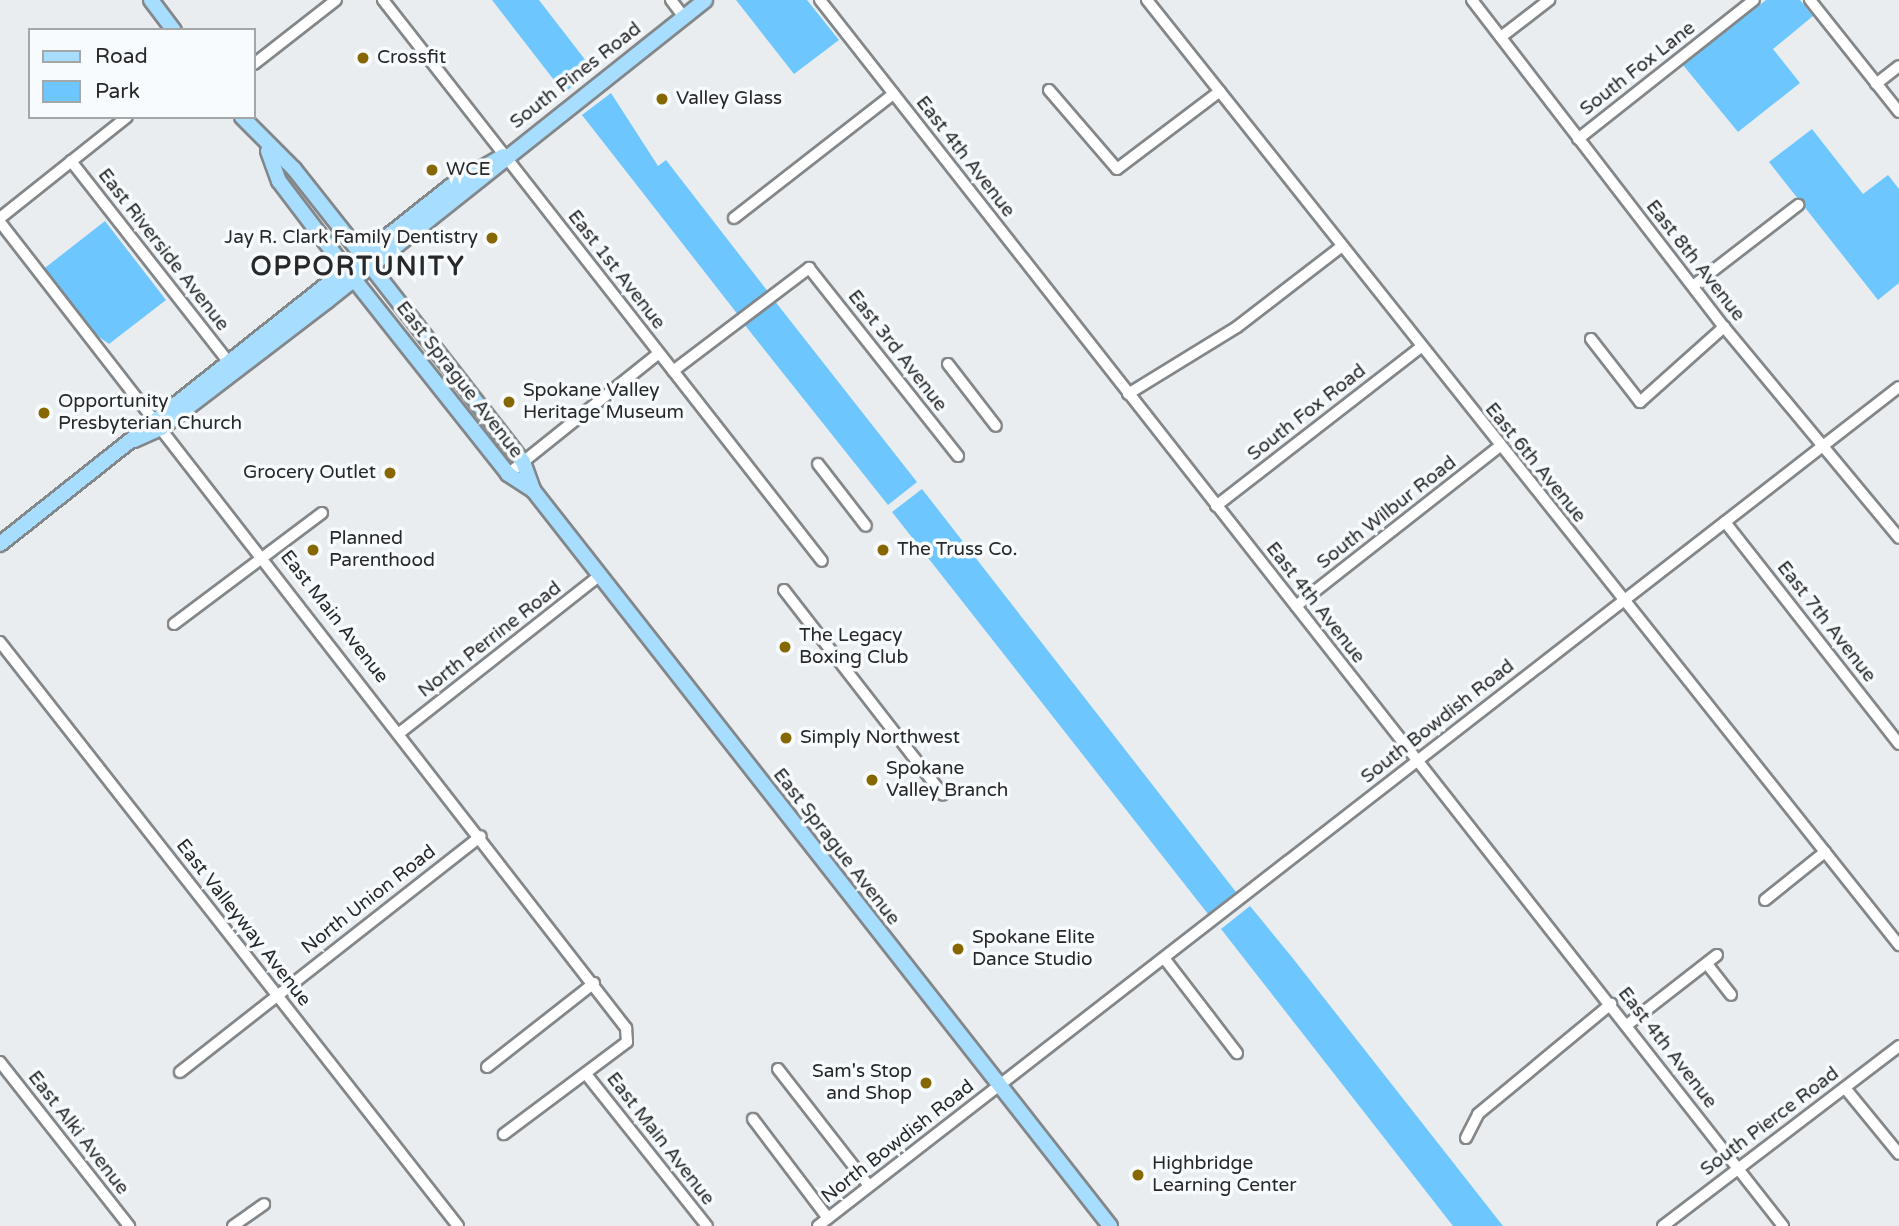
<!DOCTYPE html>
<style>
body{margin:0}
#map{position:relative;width:1899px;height:1226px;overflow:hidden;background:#eaedf0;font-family:"Varela Round",sans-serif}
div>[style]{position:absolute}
.green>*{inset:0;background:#6dc6fd}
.roads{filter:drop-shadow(2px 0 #838789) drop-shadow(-2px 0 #838789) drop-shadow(0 2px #838789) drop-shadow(0 -2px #838789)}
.minor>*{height:10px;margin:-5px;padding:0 5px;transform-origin:5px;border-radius:5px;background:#fff}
.major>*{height:14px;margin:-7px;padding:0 7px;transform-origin:7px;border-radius:7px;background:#a7ddfe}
.dots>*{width:19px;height:19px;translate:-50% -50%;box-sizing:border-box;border:4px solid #f7fbfd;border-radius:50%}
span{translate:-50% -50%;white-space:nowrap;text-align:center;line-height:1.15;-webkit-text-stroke:7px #f7fbfd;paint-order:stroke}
.poi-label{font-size:19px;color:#272829}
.left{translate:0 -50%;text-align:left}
.right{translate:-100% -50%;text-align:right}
.street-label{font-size:19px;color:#272829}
.district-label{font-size:26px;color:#272829;font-weight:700;letter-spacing:2px}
.legend{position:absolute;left:28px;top:28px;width:228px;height:91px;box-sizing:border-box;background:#f7fbfd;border:2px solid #a4a7a8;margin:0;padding:9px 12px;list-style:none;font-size:21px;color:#272829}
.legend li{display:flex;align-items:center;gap:14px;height:35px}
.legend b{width:35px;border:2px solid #a4a7a8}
</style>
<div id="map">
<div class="green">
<div style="clip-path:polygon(492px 0,539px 0,593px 70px,564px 93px)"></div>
<div style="clip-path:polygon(736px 0,807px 0,839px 40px,794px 74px)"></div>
<div style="clip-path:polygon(1766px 0,1800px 0,1813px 16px,1773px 49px,1800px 83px,1738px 132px,1683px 65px)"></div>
<div style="clip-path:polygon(611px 93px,658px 166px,666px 160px,769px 293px,739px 316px,582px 115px)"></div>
<div style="clip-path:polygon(1812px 129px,1863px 194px,1888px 175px,1899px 189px,1899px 283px,1878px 300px,1769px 162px)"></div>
<div style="clip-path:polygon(105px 221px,166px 300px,109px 344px,88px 329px,41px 271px)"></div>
<div style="clip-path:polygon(774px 300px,917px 482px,888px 505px,744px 324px)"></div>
<div style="clip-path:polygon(922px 489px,1236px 892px,1208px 914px,892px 512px)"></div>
<div style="clip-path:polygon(1250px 906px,1291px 956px,1503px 1226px,1453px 1226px,1221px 929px)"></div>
</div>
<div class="roads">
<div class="minor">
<div style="left:383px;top:0;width:712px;rotate:51.96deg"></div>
<div style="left:671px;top:0;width:21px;rotate:53deg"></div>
<div style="left:820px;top:0;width:1559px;rotate:51.85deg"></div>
<div style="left:1147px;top:0;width:1208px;rotate:51.49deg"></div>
<div style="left:1472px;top:0;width:413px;rotate:52.4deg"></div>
<div style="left:1724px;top:327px;width:274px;rotate:50.3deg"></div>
<div style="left:1810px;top:0;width:143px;rotate:51.5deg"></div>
<div style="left:1501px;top:37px;width:61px;rotate:-37.6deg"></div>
<div style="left:254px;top:64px;width:104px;rotate:-38deg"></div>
<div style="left:1876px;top:84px;width:29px;rotate:-38deg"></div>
<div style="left:1049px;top:90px;width:104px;rotate:49.3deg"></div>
<div style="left:1117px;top:169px;width:129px;rotate:-37.1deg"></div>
<div style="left:1578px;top:139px;width:224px;rotate:-38.3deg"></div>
<div style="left:71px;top:161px;width:253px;rotate:51.9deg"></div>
<div style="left:0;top:218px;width:162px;rotate:-38.5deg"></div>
<div style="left:734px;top:218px;width:202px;rotate:-37.9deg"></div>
<div style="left:0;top:222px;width:1021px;rotate:52.16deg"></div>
<div style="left:626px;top:1028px;width:14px;rotate:86deg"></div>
<div style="left:627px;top:1042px;width:154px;rotate:143.2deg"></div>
<div style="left:1693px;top:286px;width:133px;rotate:-37.6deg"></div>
<div style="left:1591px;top:339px;width:80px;rotate:52.1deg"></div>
<div style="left:1640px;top:402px;width:113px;rotate:-41.8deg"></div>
<div style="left:948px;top:364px;width:78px;rotate:52.3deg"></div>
<div style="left:673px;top:371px;width:171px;rotate:-37.1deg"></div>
<div style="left:809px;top:268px;width:240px;rotate:51.6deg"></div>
<div style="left:1128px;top:394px;width:128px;rotate:-31.6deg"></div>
<div style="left:1237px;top:327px;width:131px;rotate:-37.6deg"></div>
<div style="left:818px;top:464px;width:78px;rotate:52.3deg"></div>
<div style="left:508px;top:474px;width:193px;rotate:-38.7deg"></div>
<div style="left:1216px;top:506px;width:258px;rotate:-37.8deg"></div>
<div style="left:1725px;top:522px;width:282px;rotate:51.9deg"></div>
<div style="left:784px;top:590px;width:259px;rotate:52.2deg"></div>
<div style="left:1296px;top:606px;width:258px;rotate:-38.1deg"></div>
<div style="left:174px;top:624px;width:185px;rotate:-36.9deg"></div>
<div style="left:0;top:642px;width:742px;rotate:51.89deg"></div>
<div style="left:402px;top:731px;width:252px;rotate:-38.2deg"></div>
<div style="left:1765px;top:900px;width:77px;rotate:-38.7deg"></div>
<div style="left:1164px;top:958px;width:120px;rotate:52.5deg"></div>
<div style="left:1707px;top:964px;width:39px;rotate:52deg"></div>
<div style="left:1627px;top:1025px;width:114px;rotate:-37.9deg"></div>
<div style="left:0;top:1062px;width:209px;rotate:51.8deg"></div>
<div style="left:487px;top:1067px;width:136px;rotate:-38.1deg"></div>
<div style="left:778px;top:1069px;width:148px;rotate:52.1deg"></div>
<div style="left:180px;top:1072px;width:382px;rotate:-38.1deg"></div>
<div style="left:586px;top:1074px;width:194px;rotate:51.5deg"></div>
<div style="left:1845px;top:1088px;width:85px;rotate:50.7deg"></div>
<div style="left:753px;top:1119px;width:124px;rotate:52.9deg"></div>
<div style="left:1466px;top:1138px;width:27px;rotate:-63deg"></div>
<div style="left:1478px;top:1114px;width:173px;rotate:-39.6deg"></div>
<div style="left:233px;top:1226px;width:38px;rotate:-35deg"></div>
<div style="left:818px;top:1226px;width:1368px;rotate:-37.82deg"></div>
<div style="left:1663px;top:1226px;width:297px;rotate:-37.3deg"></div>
</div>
<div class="major">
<div style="left:151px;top:0;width:38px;rotate:53deg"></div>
<div style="left:242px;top:117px;width:74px;rotate:45deg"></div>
<div style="left:294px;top:169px;width:110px;rotate:51.7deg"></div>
<div style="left:362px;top:255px;width:262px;rotate:52.1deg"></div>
<div style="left:523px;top:462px;width:30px;rotate:70deg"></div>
<div style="left:533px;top:490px;width:935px;rotate:51.9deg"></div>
<div style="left:268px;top:151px;width:32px;rotate:70deg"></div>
<div style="left:279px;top:181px;width:109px;rotate:52.8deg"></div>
<div style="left:345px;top:268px;width:263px;rotate:51.6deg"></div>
<div style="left:508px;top:474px;width:30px;rotate:33deg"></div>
<div style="left:134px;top:440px;width:30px;rotate:-24deg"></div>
<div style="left:161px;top:428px;width:209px;rotate:-37.4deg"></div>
<div style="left:327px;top:301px;width:483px;rotate:-38.5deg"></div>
<div style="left:0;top:544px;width:576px;rotate:-38.44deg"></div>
<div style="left:451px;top:186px;width:60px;rotate:-30deg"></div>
</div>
</div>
<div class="dots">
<div style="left:363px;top:58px;background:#866700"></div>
<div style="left:662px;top:99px;background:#866700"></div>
<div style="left:432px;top:170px;background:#866700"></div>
<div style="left:492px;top:238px;background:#866700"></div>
<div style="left:509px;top:402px;background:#866700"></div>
<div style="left:44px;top:413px;background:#866700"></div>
<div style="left:390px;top:473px;background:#866700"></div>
<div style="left:313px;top:550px;background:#866700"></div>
<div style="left:883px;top:550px;background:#866700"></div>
<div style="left:785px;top:647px;background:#866700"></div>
<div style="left:786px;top:738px;background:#866700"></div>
<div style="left:872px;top:780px;background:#866700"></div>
<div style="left:958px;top:949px;background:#866700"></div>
<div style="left:926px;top:1083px;background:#866700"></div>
<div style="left:1138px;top:1175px;background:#866700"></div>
</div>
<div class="poi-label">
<span class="left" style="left:377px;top:58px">Crossfit</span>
<span class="left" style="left:676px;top:99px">Valley Glass</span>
<span class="left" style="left:446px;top:170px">WCE</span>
<span class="right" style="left:478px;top:238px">Jay R. Clark Family Dentistry</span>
<span class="left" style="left:523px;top:402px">Spokane Valley<br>Heritage Museum</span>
<span class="left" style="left:58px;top:413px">Opportunity<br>Presbyterian Church</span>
<span class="right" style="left:376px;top:473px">Grocery Outlet</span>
<span class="left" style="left:329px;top:550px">Planned<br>Parenthood</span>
<span class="left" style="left:897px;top:550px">The Truss Co.</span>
<span class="left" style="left:799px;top:647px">The Legacy<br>Boxing Club</span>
<span class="left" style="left:800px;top:738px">Simply Northwest</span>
<span class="left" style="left:886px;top:780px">Spokane<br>Valley Branch</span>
<span class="left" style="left:972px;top:949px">Spokane Elite<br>Dance Studio</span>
<span class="right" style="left:912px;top:1083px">Sam's Stop<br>and Shop</span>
<span class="left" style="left:1152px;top:1175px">Highbridge<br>Learning Center</span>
</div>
<div class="street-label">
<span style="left:1638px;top:69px;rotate:-38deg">South Fox Lane</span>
<span style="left:576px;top:76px;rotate:-38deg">South Pines Road</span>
<span style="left:965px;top:157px;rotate:52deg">East 4th Avenue</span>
<span style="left:163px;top:250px;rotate:52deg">East Riverside Avenue</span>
<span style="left:1695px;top:261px;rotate:52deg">East 8th Avenue</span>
<span style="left:616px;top:270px;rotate:52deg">East 1st Avenue</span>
<span style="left:897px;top:351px;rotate:52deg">East 3rd Avenue</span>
<span style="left:459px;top:380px;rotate:52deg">East Sprague Avenue</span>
<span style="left:1307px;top:413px;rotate:-38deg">South Fox Road</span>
<span style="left:1535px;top:463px;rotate:51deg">East 6th Avenue</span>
<span style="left:1387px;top:513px;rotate:-38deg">South Wilbur Road</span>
<span style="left:1315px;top:603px;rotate:52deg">East 4th Avenue</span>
<span style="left:334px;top:617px;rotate:52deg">East Main Avenue</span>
<span style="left:1826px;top:622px;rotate:52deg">East 7th Avenue</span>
<span style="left:490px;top:640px;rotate:-38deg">North Perrine Road</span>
<span style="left:1438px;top:722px;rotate:-38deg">South Bowdish Road</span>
<span style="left:836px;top:847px;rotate:52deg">East Sprague Avenue</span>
<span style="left:369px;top:900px;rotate:-38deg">North Union Road</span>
<span style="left:243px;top:923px;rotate:52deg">East Valleyway Avenue</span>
<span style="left:1667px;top:1048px;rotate:52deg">East 4th Avenue</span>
<span style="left:1770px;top:1122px;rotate:-37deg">South Pierce Road</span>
<span style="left:78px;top:1133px;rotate:52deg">East Alki Avenue</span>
<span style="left:660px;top:1139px;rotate:52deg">East Main Avenue</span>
<span style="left:898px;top:1142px;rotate:-38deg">North Bowdish Road</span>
</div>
<div class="district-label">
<span style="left:358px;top:267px">OPPORTUNITY</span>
</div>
<ul class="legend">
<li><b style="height:9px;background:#a7ddfe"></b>Road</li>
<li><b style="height:19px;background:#6dc6fd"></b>Park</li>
</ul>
</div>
